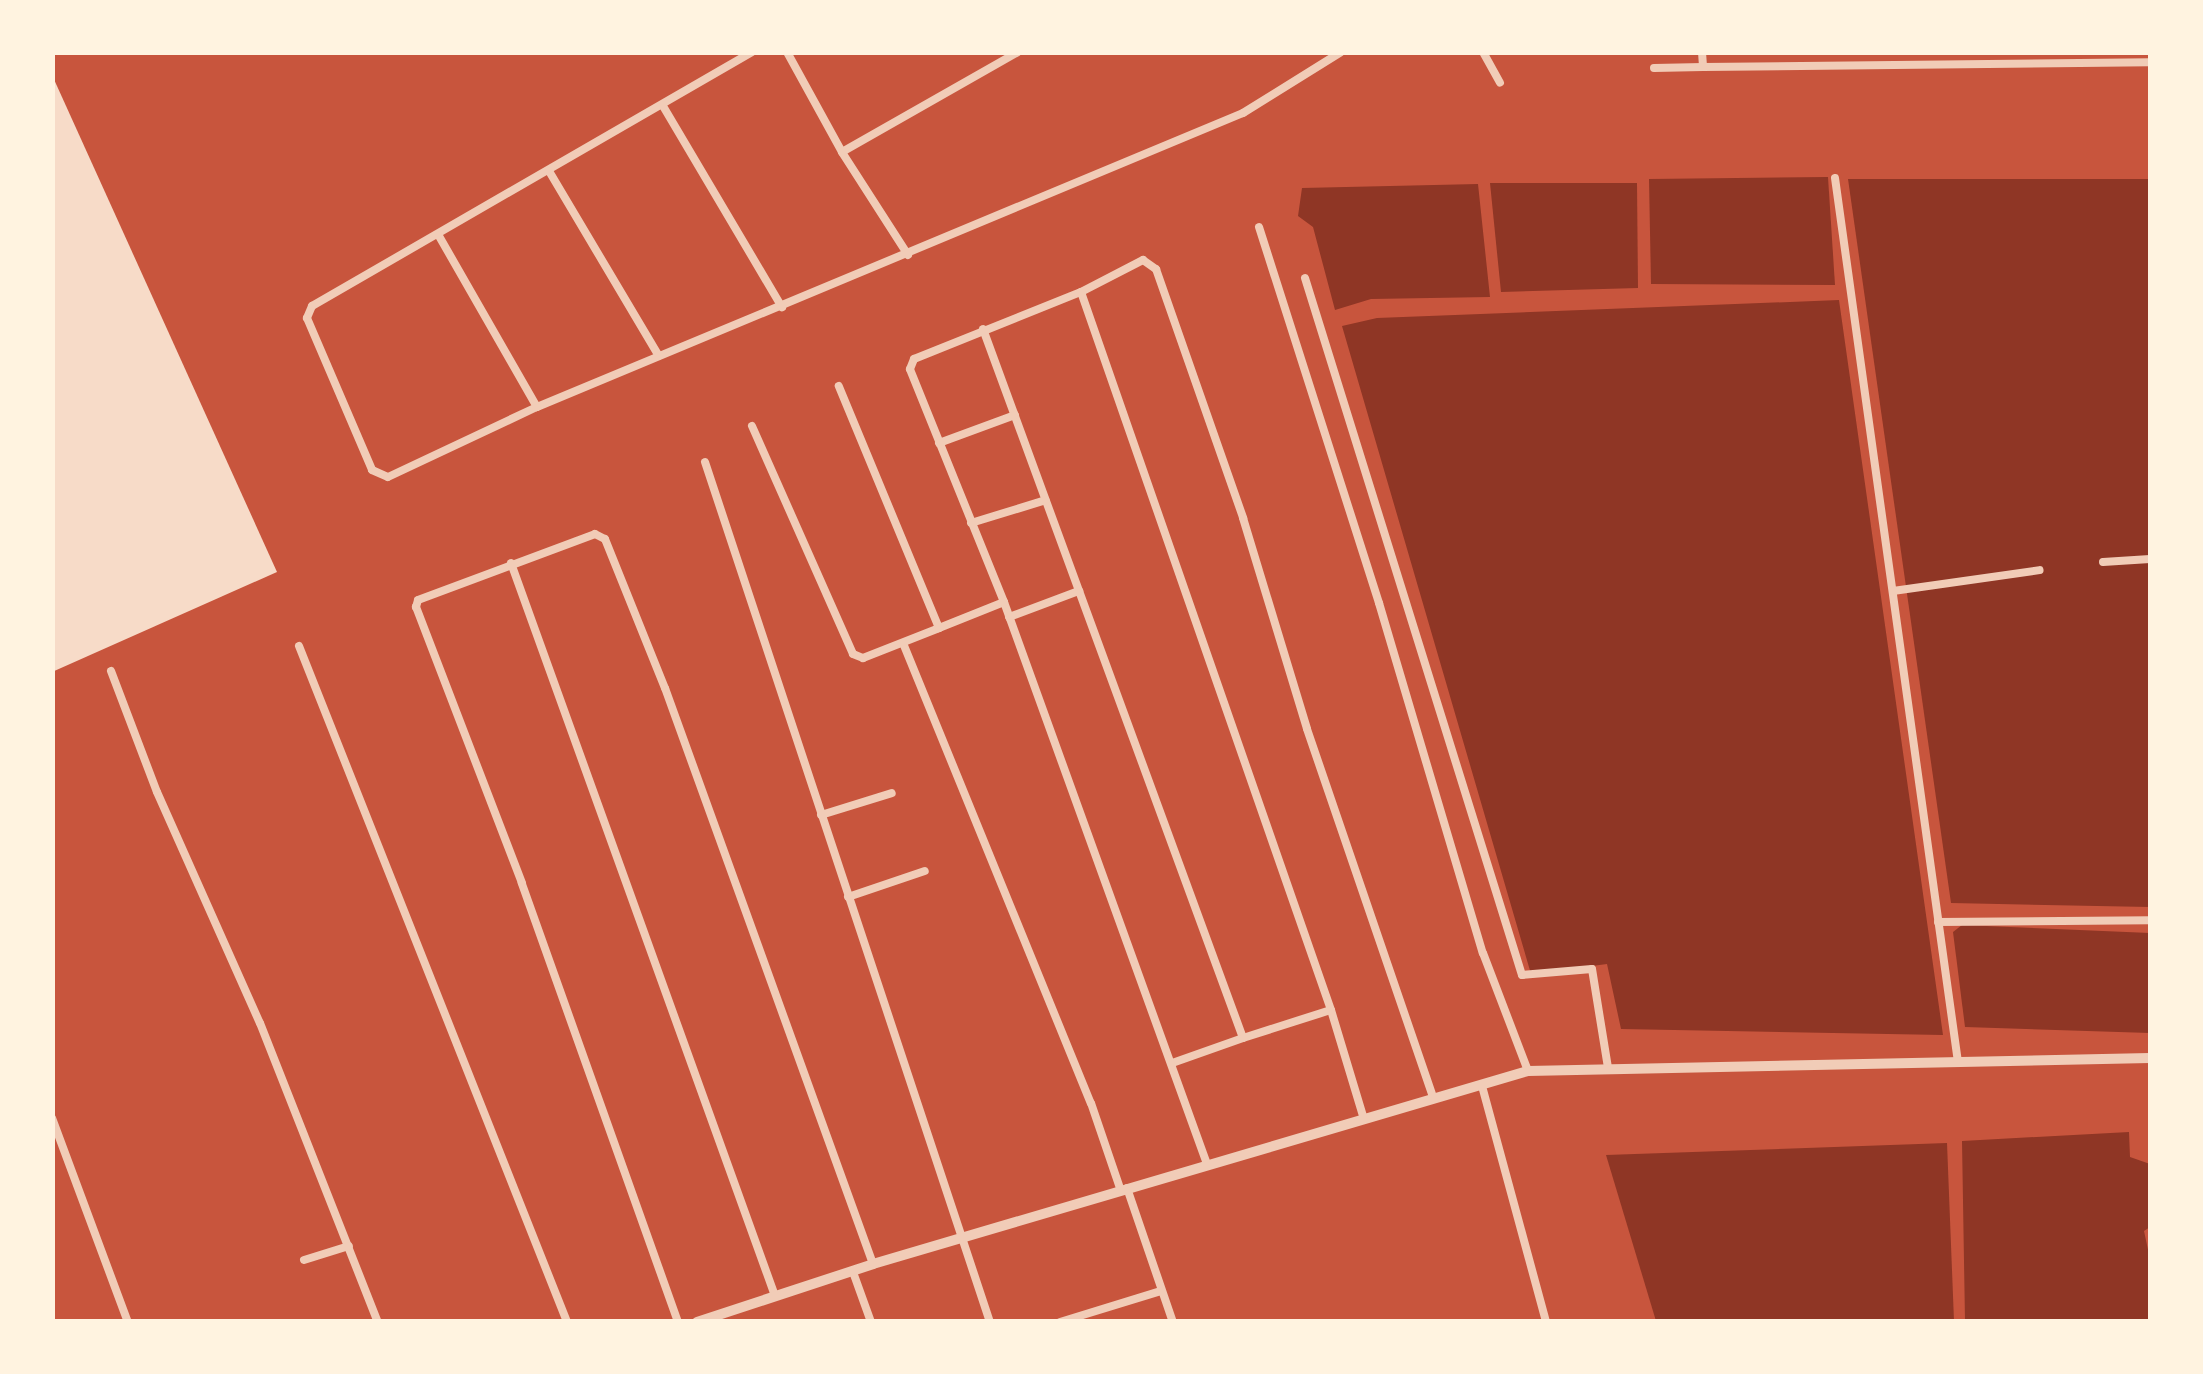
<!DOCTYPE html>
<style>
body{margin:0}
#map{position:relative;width:2203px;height:1374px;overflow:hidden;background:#c8553d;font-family:Raleway,sans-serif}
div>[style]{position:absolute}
.water>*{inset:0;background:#8f3625}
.building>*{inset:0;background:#f7dbc8}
.minor>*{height:8px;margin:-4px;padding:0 4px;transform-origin:4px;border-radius:4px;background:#f1ccb7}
.tertiary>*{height:10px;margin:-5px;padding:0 5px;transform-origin:5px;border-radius:5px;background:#f1ccb7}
span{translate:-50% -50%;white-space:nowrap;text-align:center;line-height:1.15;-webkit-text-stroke:10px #fff3e0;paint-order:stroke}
.frame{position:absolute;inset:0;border:55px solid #fff3e0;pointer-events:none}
</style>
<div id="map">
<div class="water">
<div style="clip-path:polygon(1828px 177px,1835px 285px,1651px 284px,1649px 179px)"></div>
<div style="clip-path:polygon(1848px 179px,2150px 179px,2150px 907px,1951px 903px)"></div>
<div style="clip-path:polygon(1490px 183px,1637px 183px,1638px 288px,1501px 292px)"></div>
<div style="clip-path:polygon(1478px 184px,1490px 297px,1371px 299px,1335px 310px,1313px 227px,1298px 216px,1302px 188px)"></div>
<div style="clip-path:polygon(1839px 300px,1943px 1035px,1621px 1029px,1607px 964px,1531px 974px,1342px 326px,1377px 318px)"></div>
<div style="clip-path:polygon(1962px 925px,2150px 933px,2150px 1033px,1965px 1027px,1953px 932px)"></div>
<div style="clip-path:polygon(2129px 1132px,2130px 1157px,2150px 1164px,2150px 1227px,2144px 1231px,2150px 1259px,2150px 1321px,1965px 1321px,1962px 1141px)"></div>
<div style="clip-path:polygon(1947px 1143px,1954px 1321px,1656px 1321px,1606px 1155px)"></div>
</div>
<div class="building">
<div style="clip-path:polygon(52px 75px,277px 572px,52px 672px)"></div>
</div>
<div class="minor">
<div style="left:752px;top:52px;width:508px;rotate:150deg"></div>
<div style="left:312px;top:306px;width:13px;rotate:113deg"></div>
<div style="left:307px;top:318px;width:165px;rotate:66.8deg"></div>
<div style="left:372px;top:470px;width:17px;rotate:24deg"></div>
<div style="left:388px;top:477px;width:165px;rotate:-25.2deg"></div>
<div style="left:537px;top:407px;width:765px;rotate:-22.61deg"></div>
<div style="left:1243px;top:113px;width:115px;rotate:-31.9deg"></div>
<div style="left:787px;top:52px;width:114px;rotate:61.2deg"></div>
<div style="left:1483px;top:52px;width:35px;rotate:61deg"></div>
<div style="left:1702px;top:52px;width:15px;rotate:86deg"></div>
<div style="left:1703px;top:67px;width:447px;rotate:-0.6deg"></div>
<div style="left:1654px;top:68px;width:49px;rotate:-1.2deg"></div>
<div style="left:663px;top:106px;width:234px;rotate:59.4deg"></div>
<div style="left:549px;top:171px;width:215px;rotate:59.3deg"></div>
<div style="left:1835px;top:178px;width:893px;rotate:82.08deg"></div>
<div style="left:1259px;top:227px;width:395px;rotate:72.3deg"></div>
<div style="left:1379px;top:603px;width:365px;rotate:73.5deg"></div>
<div style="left:1483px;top:953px;width:126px;rotate:69.1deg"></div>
<div style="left:439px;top:236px;width:197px;rotate:60.2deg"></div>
<div style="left:908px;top:255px;width:122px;rotate:-122.7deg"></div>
<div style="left:842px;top:152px;width:202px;rotate:-29.6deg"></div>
<div style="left:1305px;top:278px;width:730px;rotate:72.71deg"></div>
<div style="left:1522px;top:975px;width:70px;rotate:-4.9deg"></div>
<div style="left:1592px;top:969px;width:100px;rotate:80.8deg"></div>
<div style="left:1081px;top:292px;width:760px;rotate:70.8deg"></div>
<div style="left:1331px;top:1010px;width:114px;rotate:73.2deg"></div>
<div style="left:983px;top:329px;width:755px;rotate:69.86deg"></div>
<div style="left:1243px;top:1038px;width:75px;rotate:160.6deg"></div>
<div style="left:752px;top:426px;width:249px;rotate:66.1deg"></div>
<div style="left:853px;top:654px;width:11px;rotate:22deg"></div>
<div style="left:863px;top:658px;width:82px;rotate:-21.5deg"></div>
<div style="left:939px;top:628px;width:262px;rotate:-112.5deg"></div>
<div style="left:939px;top:443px;width:81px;rotate:-20.2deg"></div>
<div style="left:705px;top:462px;width:906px;rotate:71.67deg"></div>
<div style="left:971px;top:523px;width:78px;rotate:-17deg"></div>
<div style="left:2103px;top:562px;width:47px;rotate:-3.7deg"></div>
<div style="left:511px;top:563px;width:779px;rotate:70.19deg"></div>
<div style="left:1893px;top:591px;width:148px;rotate:-8.1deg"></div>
<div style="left:1009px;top:617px;width:75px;rotate:-20.4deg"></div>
<div style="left:939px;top:628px;width:70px;rotate:-21.8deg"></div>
<div style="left:903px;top:643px;width:497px;rotate:67.8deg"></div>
<div style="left:1091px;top:1103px;width:93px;rotate:71.2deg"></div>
<div style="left:299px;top:646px;width:727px;rotate:68.37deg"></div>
<div style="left:111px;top:671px;width:129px;rotate:69.2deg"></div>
<div style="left:157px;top:792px;width:253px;rotate:66deg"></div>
<div style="left:260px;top:1023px;width:321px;rotate:68.5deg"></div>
<div style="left:821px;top:815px;width:74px;rotate:-17.2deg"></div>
<div style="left:848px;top:897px;width:81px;rotate:-18.7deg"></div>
<div style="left:1938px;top:922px;width:212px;rotate:-0.5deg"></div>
<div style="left:1243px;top:1038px;width:92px;rotate:-17.7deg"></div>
<div style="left:1482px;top:1086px;width:245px;rotate:74.8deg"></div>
<div style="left:52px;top:1118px;width:218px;rotate:69.6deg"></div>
<div style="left:1207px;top:1164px;width:598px;rotate:-109.86deg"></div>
<div style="left:1004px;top:602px;width:251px;rotate:-112deg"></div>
<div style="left:910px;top:369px;width:11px;rotate:-68deg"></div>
<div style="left:914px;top:359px;width:180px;rotate:-21.9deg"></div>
<div style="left:1081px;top:292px;width:70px;rotate:-27.3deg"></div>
<div style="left:1143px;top:260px;width:16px;rotate:35deg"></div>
<div style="left:1156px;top:269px;width:264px;rotate:70.7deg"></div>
<div style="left:1243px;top:518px;width:220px;rotate:73.1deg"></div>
<div style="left:1307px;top:729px;width:391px;rotate:71.1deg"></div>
<div style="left:1127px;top:1188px;width:142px;rotate:71.1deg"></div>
<div style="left:304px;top:1260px;width:47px;rotate:-17.3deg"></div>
<div style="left:853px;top:1272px;width:53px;rotate:70.2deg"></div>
<div style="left:678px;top:1322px;width:466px;rotate:-109.6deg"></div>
<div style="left:522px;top:883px;width:296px;rotate:-111deg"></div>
<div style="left:416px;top:607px;width:7px;rotate:-74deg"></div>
<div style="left:418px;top:600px;width:189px;rotate:-20.4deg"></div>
<div style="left:595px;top:534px;width:11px;rotate:27deg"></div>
<div style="left:605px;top:539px;width:161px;rotate:68.1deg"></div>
<div style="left:665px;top:688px;width:612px;rotate:70.14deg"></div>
<div style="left:1060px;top:1322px;width:106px;rotate:-17.1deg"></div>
</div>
<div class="tertiary">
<div style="left:697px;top:1322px;width:185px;rotate:-18.2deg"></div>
<div style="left:873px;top:1264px;width:683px;rotate:-16.42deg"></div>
<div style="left:1528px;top:1071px;width:622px;rotate:-1.2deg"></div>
</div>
<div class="frame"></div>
</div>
